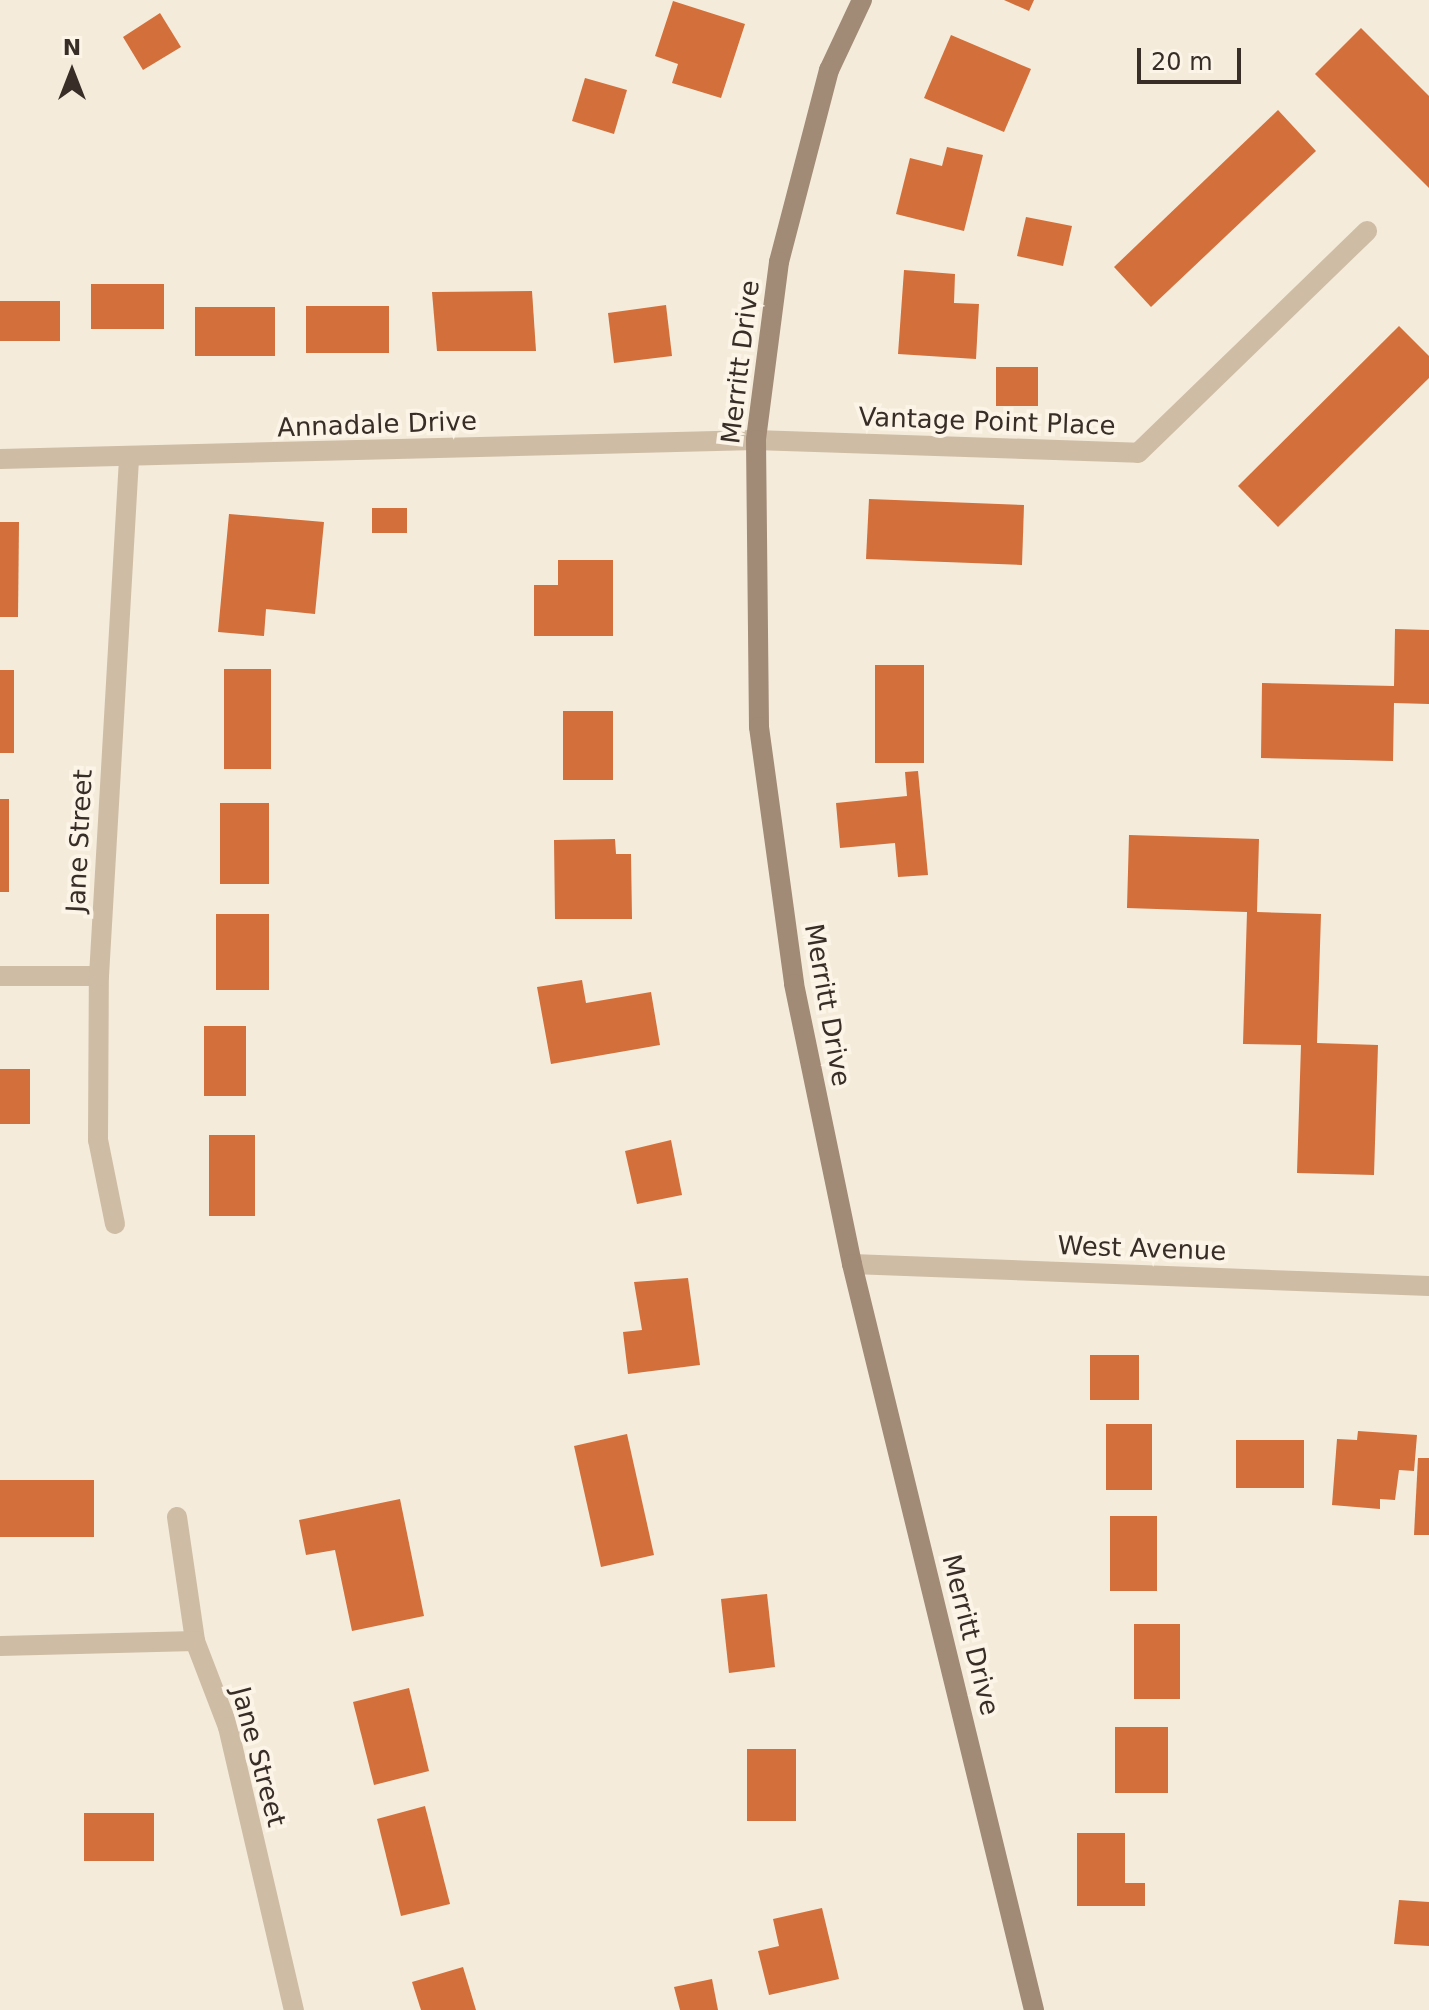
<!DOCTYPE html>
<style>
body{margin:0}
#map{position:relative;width:1429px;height:2010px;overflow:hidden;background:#f4ebda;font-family:"DejaVu Sans",sans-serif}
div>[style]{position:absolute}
.building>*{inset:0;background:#d26f3a}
.street>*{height:20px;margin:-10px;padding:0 10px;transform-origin:10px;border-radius:10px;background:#cebca5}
.secondary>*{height:20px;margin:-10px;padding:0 10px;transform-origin:10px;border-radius:10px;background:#a18a76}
span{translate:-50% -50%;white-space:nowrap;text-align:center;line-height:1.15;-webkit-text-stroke:8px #fbf4e7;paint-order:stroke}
.street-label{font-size:26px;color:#382e27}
.north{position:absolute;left:32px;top:32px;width:80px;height:80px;-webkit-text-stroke:6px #fbf4e7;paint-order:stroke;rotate:0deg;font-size:22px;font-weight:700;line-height:32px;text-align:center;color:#382e27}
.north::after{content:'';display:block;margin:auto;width:28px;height:36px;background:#382e27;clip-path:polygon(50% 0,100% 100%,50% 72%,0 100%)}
.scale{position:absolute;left:1137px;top:48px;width:104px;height:36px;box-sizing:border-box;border:4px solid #382e27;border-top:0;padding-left:10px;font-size:24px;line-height:28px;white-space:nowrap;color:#382e27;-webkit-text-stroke:6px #fbf4e7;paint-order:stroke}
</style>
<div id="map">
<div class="building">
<div style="clip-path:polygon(1004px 0,1034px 0,1029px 11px)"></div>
<div style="clip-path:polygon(673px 1px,745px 24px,721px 98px,672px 83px,678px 64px,655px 56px)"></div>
<div style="clip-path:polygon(160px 13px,181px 47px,143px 70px,123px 37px)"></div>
<div style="clip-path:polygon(1361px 28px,1429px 96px,1429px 188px,1315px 74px)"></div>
<div style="clip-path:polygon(951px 35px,1031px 69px,1004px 132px,924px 98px)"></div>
<div style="clip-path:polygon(585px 78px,627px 90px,614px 134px,572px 121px)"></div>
<div style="clip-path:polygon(1278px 110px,1316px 151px,1151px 307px,1114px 267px)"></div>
<div style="clip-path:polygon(947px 147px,983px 155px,964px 231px,896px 214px,910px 158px,942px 166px)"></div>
<div style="clip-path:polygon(1026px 217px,1072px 226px,1063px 266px,1017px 256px)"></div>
<div style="clip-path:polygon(904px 270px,955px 274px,954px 303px,979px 304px,976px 359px,898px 354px)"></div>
<div style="clip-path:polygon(91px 284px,164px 284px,164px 329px,91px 329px)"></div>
<div style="clip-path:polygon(532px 291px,536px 351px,437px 351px,432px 292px)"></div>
<div style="clip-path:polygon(0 301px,60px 301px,60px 341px,0 341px)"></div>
<div style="clip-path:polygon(666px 305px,672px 356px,614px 363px,608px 313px)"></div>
<div style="clip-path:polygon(306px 306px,389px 306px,389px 353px,306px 353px)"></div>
<div style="clip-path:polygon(195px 307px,275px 307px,275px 356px,195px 356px)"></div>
<div style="clip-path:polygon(1399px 326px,1429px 356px,1429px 378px,1278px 527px,1238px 486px)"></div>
<div style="clip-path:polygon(996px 367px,1038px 367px,1038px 406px,996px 406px)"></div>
<div style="clip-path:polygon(869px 499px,1024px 505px,1022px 565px,866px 559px)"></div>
<div style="clip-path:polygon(372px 508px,407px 508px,407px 533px,372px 533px)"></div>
<div style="clip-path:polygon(229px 514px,324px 522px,315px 614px,266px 609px,264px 636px,218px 632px)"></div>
<div style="clip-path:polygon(0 522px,19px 522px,18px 617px,0 617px)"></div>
<div style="clip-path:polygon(558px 560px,613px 560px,613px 636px,534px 636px,534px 585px,558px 585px)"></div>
<div style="clip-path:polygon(1395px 629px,1429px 630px,1429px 704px,1394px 703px,1393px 761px,1261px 758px,1262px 683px,1394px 686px)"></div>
<div style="clip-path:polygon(875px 665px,924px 665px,924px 763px,875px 763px)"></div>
<div style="clip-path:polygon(224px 669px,271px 669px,271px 769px,224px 769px)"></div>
<div style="clip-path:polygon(0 670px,14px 670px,14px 753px,0 753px)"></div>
<div style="clip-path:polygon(563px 711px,613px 711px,613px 780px,563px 780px)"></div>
<div style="clip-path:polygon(918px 771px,928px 875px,898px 877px,895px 843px,840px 848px,836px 803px,907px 796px,905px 772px)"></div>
<div style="clip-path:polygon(0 799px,9px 799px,9px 892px,0 892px)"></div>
<div style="clip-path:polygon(220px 803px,269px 803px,269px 884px,220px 884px)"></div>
<div style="clip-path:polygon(1129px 835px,1259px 839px,1257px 912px,1321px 914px,1317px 1043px,1378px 1045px,1374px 1175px,1297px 1173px,1301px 1045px,1243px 1044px,1247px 912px,1127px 908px)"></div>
<div style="clip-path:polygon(615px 839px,616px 854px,631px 854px,632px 919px,555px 919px,554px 840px)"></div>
<div style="clip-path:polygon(216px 914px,269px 914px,269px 990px,216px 990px)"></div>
<div style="clip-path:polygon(582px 980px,586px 1003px,651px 992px,660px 1045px,551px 1064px,537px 987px)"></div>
<div style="clip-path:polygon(204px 1026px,246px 1026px,246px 1096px,204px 1096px)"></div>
<div style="clip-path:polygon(0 1069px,30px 1069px,30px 1124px,0 1124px)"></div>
<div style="clip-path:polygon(209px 1135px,255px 1135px,255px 1216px,209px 1216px)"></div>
<div style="clip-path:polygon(671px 1140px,682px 1195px,637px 1204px,625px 1151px)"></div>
<div style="clip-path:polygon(688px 1278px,700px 1365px,628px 1374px,623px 1332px,642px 1330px,634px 1282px)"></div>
<div style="clip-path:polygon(1090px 1355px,1139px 1355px,1139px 1400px,1090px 1400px)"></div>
<div style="clip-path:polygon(1106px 1424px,1152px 1424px,1152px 1490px,1106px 1490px)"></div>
<div style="clip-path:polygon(1358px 1431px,1417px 1435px,1414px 1471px,1399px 1470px,1395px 1500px,1380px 1499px,1380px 1509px,1332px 1505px,1337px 1439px,1357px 1440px)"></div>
<div style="clip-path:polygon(627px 1434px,654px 1555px,601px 1567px,574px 1446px)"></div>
<div style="clip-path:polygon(1236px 1440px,1304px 1440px,1304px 1488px,1236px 1488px)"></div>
<div style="clip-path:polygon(1418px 1458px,1429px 1458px,1429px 1535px,1414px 1535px)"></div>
<div style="clip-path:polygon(0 1480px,94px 1480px,94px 1537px,0 1537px)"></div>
<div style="clip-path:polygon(400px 1499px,424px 1616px,352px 1631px,335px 1550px,306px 1555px,299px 1520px)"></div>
<div style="clip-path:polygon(1110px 1516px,1157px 1516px,1157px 1591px,1110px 1591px)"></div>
<div style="clip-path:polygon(767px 1594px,775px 1667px,729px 1673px,721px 1599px)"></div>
<div style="clip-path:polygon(1134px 1624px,1180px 1624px,1180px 1699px,1134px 1699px)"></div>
<div style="clip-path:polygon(409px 1688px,429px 1771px,374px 1785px,353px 1702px)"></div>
<div style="clip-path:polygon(1115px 1727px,1168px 1727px,1168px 1793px,1115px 1793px)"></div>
<div style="clip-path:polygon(747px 1749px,796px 1749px,796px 1821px,747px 1821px)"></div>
<div style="clip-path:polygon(425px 1806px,450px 1904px,401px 1916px,377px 1819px)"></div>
<div style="clip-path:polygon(84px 1813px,154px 1813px,154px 1861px,84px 1861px)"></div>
<div style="clip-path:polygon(1077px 1833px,1125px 1833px,1125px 1883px,1145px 1883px,1145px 1906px,1077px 1906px)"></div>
<div style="clip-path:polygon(1399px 1900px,1429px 1902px,1429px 1946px,1394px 1944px)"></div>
<div style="clip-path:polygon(822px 1908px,839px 1979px,769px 1995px,758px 1951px,779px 1946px,773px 1919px)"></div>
<div style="clip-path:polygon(463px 1967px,476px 2010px,421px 2010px,412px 1982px)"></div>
<div style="clip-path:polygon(712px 1979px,718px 2010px,680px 2010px,674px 1987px)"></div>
</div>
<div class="street">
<div style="left:0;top:459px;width:756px;rotate:-1.44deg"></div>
<div style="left:756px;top:440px;width:382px;rotate:1.9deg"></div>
<div style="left:1138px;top:453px;width:319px;rotate:-44.1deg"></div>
<div style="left:0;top:976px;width:99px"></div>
<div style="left:115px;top:1224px;width:86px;rotate:-101.4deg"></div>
<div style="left:98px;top:1140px;width:164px;rotate:-89.7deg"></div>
<div style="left:99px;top:976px;width:518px;rotate:-86.68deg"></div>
<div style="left:852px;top:1264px;width:577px;rotate:2.18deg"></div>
<div style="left:177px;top:1517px;width:125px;rotate:81.7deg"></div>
<div style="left:195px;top:1641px;width:92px;rotate:69deg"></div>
<div style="left:228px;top:1727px;width:291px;rotate:76.9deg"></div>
<div style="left:0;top:1646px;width:195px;rotate:-1.5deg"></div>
</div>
<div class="secondary">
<div style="left:862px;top:0;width:77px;rotate:115.2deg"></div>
<div style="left:829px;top:70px;width:198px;rotate:104.6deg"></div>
<div style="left:779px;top:262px;width:179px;rotate:97.4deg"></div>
<div style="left:756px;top:440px;width:287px;rotate:89.4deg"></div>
<div style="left:759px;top:727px;width:259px;rotate:82.2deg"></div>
<div style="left:794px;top:984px;width:286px;rotate:78.3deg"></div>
<div style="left:852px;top:1264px;width:768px;rotate:76.29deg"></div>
</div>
<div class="street-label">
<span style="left:741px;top:362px;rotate:-83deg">Merritt Drive</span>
<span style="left:987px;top:422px;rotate:2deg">Vantage Point Place</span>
<span style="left:377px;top:425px;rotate:-2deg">Annadale Drive</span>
<span style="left:80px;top:841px;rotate:-87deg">Jane Street</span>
<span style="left:827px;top:1005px;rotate:80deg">Merritt Drive</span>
<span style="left:1142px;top:1249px;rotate:2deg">West Avenue</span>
<span style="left:970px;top:1635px;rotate:76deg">Merritt Drive</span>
<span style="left:258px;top:1757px;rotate:75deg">Jane Street</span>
</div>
<div class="north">N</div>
<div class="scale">20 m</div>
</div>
